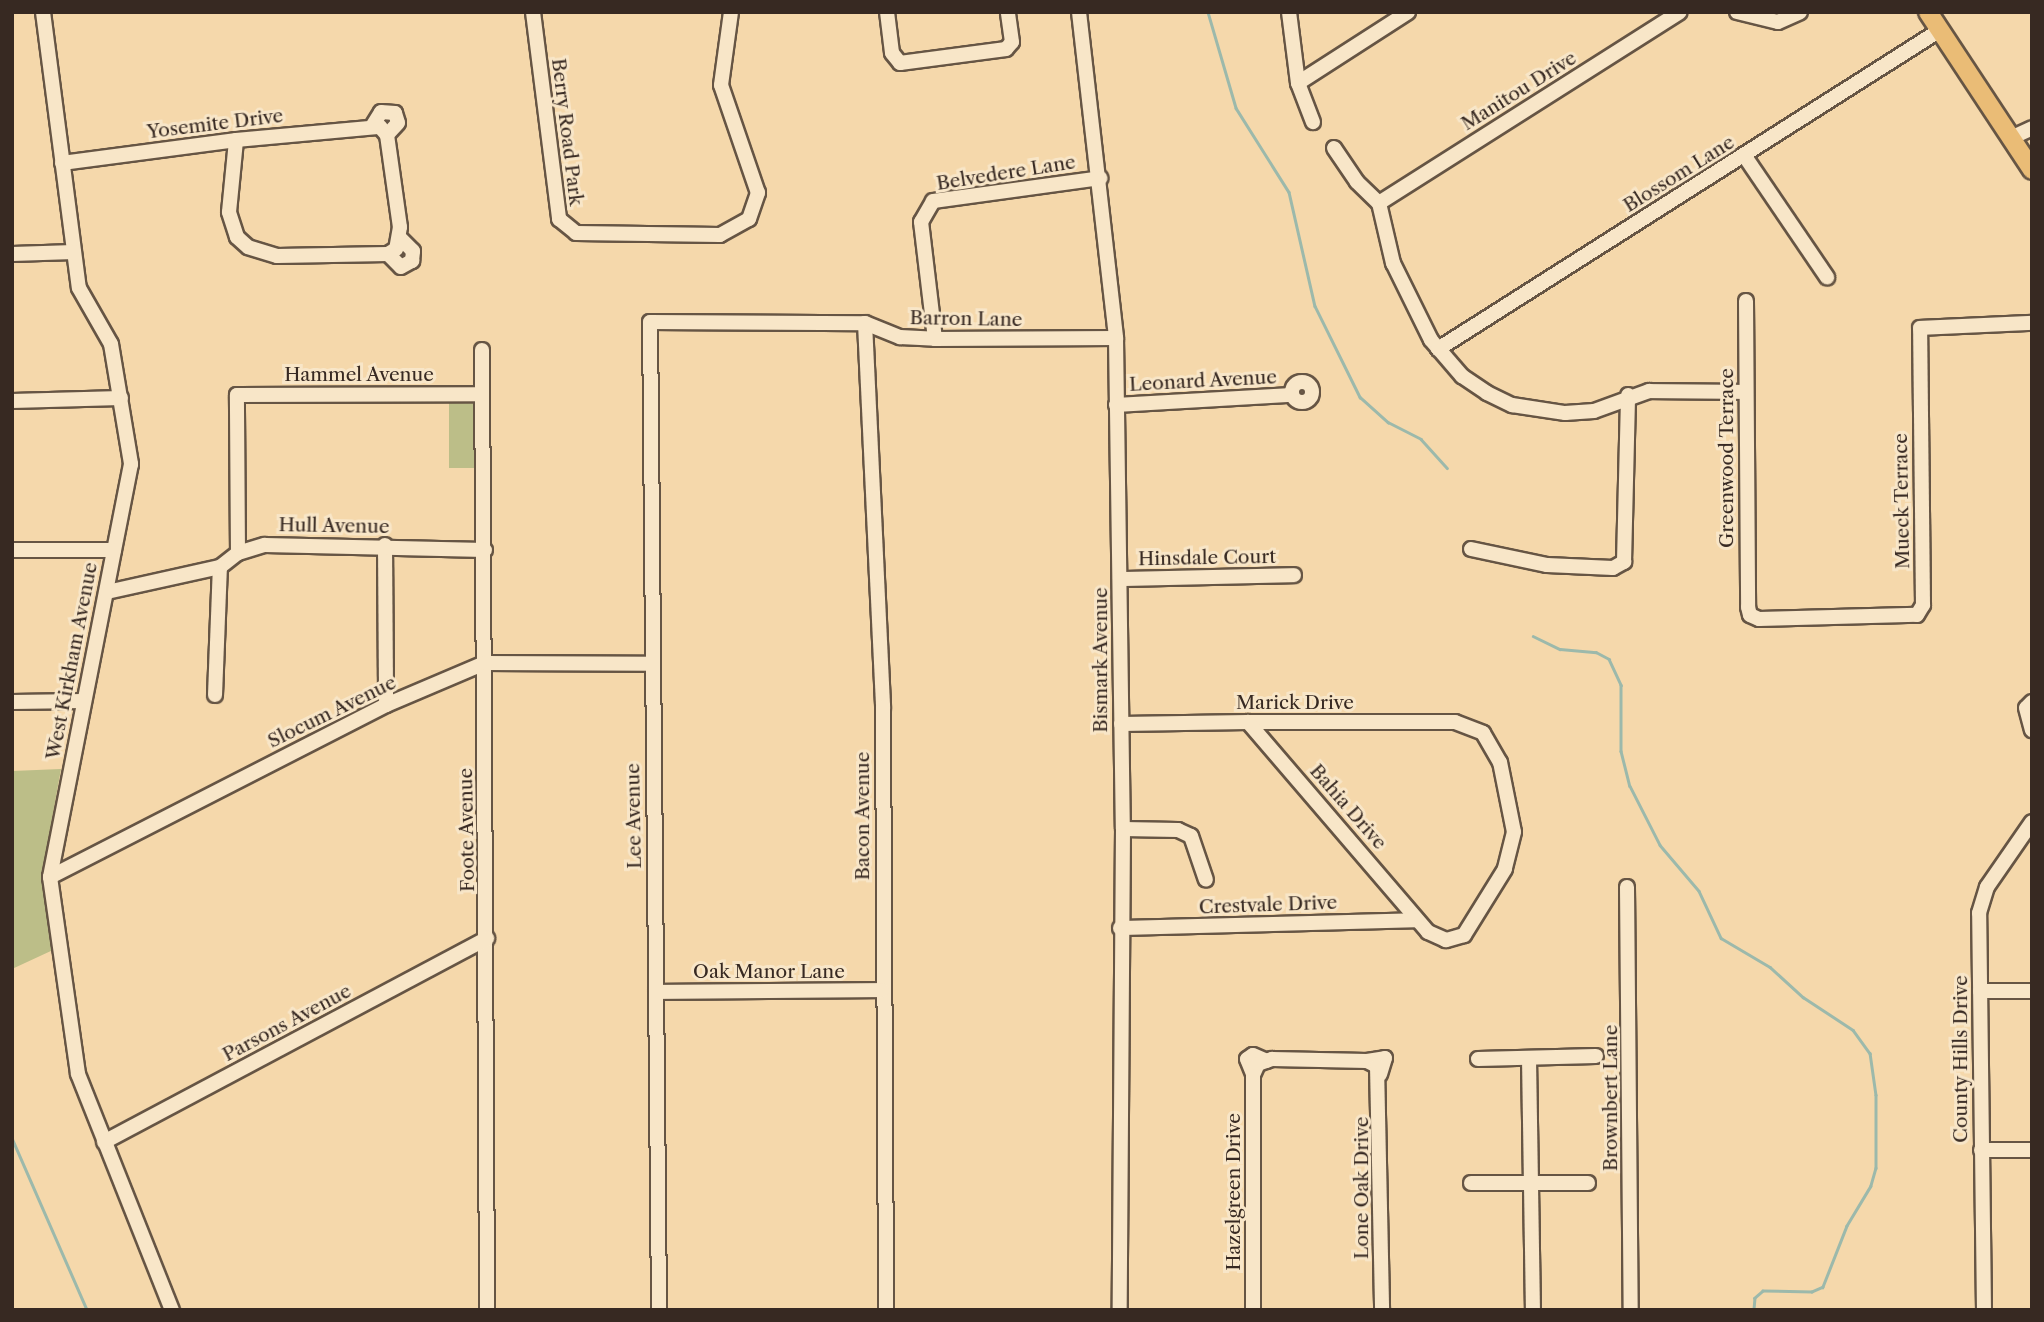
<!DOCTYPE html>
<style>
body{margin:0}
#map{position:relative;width:2044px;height:1322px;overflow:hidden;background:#f5d8ab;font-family:"Libre Caslon Text",serif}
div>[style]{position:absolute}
.green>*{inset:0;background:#bcbe88}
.stream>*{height:2.5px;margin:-1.25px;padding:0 1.25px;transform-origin:1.25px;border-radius:1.25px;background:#9cb9ab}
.roads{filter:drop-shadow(2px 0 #654) drop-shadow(-2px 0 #654) drop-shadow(0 2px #654) drop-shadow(0 -2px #654)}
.minor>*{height:14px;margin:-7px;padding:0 7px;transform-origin:7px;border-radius:7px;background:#f8e6c8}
.minor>.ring{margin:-7px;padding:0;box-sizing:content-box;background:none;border:14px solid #f8e6c8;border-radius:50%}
.major>*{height:18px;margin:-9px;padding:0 9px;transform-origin:9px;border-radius:9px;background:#eabc76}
span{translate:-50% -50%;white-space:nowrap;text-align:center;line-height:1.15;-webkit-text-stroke:6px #f8e6c8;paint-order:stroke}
.street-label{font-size:19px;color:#372922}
.frame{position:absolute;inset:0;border:14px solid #372922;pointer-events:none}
</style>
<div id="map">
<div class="green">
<div style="clip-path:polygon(449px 400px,476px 400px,476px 468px,449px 468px)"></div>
<div style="clip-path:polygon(61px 769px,43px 869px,53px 950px,12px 969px,12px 771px)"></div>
</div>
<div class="stream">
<div style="left:1208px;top:12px;width:100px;rotate:73.7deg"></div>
<div style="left:1236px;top:108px;width:99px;rotate:57.8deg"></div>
<div style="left:1289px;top:192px;width:117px;rotate:77.2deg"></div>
<div style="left:1315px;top:306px;width:102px;rotate:63.7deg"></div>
<div style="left:1360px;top:397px;width:38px;rotate:42deg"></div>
<div style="left:1388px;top:422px;width:37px;rotate:27deg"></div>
<div style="left:1421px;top:439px;width:39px;rotate:48deg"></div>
<div style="left:1533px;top:636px;width:30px;rotate:26deg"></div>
<div style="left:1560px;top:649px;width:36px;rotate:5deg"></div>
<div style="left:1596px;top:652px;width:15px;rotate:28deg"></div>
<div style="left:1609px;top:659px;width:29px;rotate:65deg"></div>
<div style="left:1621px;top:685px;width:66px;rotate:90deg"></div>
<div style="left:1621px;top:751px;width:36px;rotate:76deg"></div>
<div style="left:1630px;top:786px;width:66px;rotate:63deg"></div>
<div style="left:1660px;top:845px;width:60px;rotate:49.7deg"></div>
<div style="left:1699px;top:891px;width:52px;rotate:64.9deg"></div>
<div style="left:1721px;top:938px;width:57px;rotate:30.6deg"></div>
<div style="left:1770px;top:967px;width:45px;rotate:42.3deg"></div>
<div style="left:1803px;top:997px;width:60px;rotate:33.4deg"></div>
<div style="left:1853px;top:1030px;width:29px;rotate:54deg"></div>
<div style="left:1870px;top:1053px;width:42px;rotate:81.9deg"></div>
<div style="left:1876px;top:1095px;width:73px;rotate:90deg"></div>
<div style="left:1876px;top:1168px;width:19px;rotate:106deg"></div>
<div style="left:1871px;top:1186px;width:47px;rotate:121deg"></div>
<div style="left:1847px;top:1226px;width:66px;rotate:111.5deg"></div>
<div style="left:1823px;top:1287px;width:12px;rotate:156deg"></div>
<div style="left:1812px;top:1292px;width:49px;rotate:-178.8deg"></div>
<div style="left:1763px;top:1291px;width:11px;rotate:139deg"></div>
<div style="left:1755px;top:1298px;width:12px;rotate:95deg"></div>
<div style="left:12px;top:1138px;width:188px;rotate:66.4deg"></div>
</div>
<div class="roads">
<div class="minor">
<div style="left:43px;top:12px;width:278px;rotate:82.6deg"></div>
<div style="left:79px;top:288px;width:64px;rotate:60.3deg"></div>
<div style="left:111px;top:344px;width:122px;rotate:80.5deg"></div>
<div style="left:131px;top:464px;width:421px;rotate:101.1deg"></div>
<div style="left:50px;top:877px;width:199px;rotate:81.9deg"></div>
<div style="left:78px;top:1074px;width:254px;rotate:68.3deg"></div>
<div style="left:533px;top:12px;width:209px;rotate:82.8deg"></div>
<div style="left:559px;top:219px;width:22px;rotate:39deg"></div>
<div style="left:576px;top:233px;width:144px;rotate:0.8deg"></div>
<div style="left:720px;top:235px;width:33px;rotate:-29deg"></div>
<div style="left:749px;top:219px;width:28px;rotate:-71deg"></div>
<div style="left:758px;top:193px;width:114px;rotate:-108.9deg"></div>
<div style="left:721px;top:85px;width:74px;rotate:-82.2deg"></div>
<div style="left:887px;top:12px;width:41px;rotate:83deg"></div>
<div style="left:892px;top:53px;width:13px;rotate:51deg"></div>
<div style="left:900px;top:63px;width:107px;rotate:-7.5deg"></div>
<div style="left:1006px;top:49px;width:9px;rotate:-49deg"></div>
<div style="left:1012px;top:42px;width:30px;rotate:-98deg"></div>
<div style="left:1079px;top:12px;width:328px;rotate:83.5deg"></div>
<div style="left:1116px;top:338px;width:491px;rotate:89.2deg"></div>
<div style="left:1123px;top:829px;width:481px;rotate:90.4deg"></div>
<div style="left:1289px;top:12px;width:72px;rotate:82.8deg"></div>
<div style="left:1298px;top:83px;width:42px;rotate:69deg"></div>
<div style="left:1737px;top:12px;width:42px;rotate:13.7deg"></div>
<div style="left:1778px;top:22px;width:24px;rotate:-24deg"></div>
<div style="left:1298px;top:83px;width:131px;rotate:-32.8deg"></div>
<div style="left:373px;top:125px;width:15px;rotate:-58deg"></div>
<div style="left:381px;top:112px;width:14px;rotate:4deg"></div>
<div style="left:395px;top:113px;width:10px;rotate:73deg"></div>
<div style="left:398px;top:123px;width:16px;rotate:133deg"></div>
<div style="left:2011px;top:138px;width:23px;rotate:-25deg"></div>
<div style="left:1334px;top:148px;width:41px;rotate:55.9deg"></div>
<div style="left:1357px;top:182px;width:30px;rotate:44deg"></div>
<div style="left:1379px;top:203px;width:62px;rotate:76.9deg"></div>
<div style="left:1393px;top:263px;width:86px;rotate:63.7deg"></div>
<div style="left:1431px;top:340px;width:48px;rotate:49.3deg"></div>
<div style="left:1462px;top:376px;width:30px;rotate:34deg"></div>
<div style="left:1487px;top:393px;width:28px;rotate:26deg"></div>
<div style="left:1512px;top:405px;width:54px;rotate:8.6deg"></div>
<div style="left:1565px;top:413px;width:29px;rotate:-4deg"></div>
<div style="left:1594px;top:411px;width:59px;rotate:-20deg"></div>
<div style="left:1649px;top:391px;width:97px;rotate:0.6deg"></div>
<div style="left:1744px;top:155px;width:148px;rotate:55.8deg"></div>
<div style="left:62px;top:163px;width:176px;rotate:-7.5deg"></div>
<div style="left:236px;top:140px;width:145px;rotate:-5.2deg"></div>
<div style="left:380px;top:127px;width:11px;rotate:49deg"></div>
<div style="left:387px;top:135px;width:93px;rotate:82deg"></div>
<div style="left:400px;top:227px;width:22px;rotate:100deg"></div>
<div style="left:396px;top:249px;width:9px;rotate:148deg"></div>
<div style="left:388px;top:254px;width:111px;rotate:179deg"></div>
<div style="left:277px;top:256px;width:30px;rotate:-163deg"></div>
<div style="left:248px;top:247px;width:15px;rotate:-138deg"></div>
<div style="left:237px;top:237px;width:26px;rotate:-108deg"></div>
<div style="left:229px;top:212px;width:72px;rotate:-84.4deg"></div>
<div style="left:1379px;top:203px;width:356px;rotate:-32.4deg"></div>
<div style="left:12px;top:254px;width:62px;rotate:-1.8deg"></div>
<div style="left:388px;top:254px;width:18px;rotate:45deg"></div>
<div style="left:401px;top:267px;width:13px;rotate:-29deg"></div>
<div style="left:412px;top:261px;width:10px;rotate:-84deg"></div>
<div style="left:413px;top:251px;width:17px;rotate:-135deg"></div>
<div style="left:1746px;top:301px;width:306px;rotate:89.6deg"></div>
<div style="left:1748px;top:607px;width:8px;rotate:76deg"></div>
<div style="left:1750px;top:615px;width:10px;rotate:24deg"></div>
<div style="left:1759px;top:619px;width:158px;rotate:-1.5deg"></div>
<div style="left:1917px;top:615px;width:12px;rotate:-59deg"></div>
<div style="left:1923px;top:605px;width:277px;rotate:-90.6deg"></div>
<div style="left:1920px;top:328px;width:112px;rotate:-2.6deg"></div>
<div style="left:865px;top:323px;width:384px;rotate:87.3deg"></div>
<div style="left:883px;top:707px;width:603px;rotate:89.71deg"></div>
<div style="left:935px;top:339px;width:118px;rotate:-96.8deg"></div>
<div style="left:921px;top:222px;width:24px;rotate:-60deg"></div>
<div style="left:933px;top:201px;width:169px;rotate:-7.8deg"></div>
<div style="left:1438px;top:349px;width:595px;rotate:-32.43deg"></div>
<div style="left:482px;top:350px;width:960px;rotate:89.7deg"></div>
<div class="ring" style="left:1292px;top:382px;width:6px;height:6px"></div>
<div style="left:12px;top:401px;width:109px;rotate:-1.6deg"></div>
<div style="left:1116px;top:405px;width:176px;rotate:-3.3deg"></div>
<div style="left:385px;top:545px;width:160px;rotate:89.6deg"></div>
<div style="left:1471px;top:549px;width:78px;rotate:11.9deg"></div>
<div style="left:1547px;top:565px;width:66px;rotate:2.6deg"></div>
<div style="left:1613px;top:568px;width:13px;rotate:-29deg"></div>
<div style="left:1624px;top:562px;width:167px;rotate:-88.6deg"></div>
<div style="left:12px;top:550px;width:102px"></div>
<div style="left:238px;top:553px;width:158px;rotate:-90.4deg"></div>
<div style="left:237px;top:395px;width:245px;rotate:-0.2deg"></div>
<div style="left:1120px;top:579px;width:174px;rotate:-1.3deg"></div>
<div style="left:107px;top:592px;width:116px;rotate:-12.5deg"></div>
<div style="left:220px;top:567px;width:23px;rotate:-38deg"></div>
<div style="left:238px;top:553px;width:28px;rotate:-17deg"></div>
<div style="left:265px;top:545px;width:220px;rotate:1.3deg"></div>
<div style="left:215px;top:695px;width:128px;rotate:-87.8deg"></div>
<div style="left:12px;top:702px;width:71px;rotate:-0.8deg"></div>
<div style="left:2032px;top:702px;width:8px;rotate:135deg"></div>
<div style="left:2026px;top:708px;width:23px;rotate:75deg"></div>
<div style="left:1121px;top:724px;width:127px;rotate:-0.9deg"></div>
<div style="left:1248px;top:722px;width:207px"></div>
<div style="left:1455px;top:722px;width:30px;rotate:21deg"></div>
<div style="left:1483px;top:733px;width:34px;rotate:60deg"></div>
<div style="left:1500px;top:762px;width:71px;rotate:78.7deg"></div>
<div style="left:1514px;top:832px;width:38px;rotate:104deg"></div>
<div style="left:1505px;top:869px;width:78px;rotate:121.8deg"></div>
<div style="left:1464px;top:935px;width:19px;rotate:164deg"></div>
<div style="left:1446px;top:940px;width:20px;rotate:-156deg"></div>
<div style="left:1428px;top:932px;width:277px;rotate:-130.6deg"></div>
<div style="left:1123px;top:829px;width:55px;rotate:1deg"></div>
<div style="left:1178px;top:830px;width:14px;rotate:25deg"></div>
<div style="left:1191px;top:836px;width:46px;rotate:71.2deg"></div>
<div style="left:50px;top:877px;width:377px;rotate:-27.1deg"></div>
<div style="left:386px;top:705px;width:108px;rotate:-23deg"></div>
<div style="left:485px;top:663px;width:167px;rotate:0.3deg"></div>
<div style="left:1627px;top:887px;width:423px;rotate:89.5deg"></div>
<div style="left:1120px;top:928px;width:297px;rotate:-1.5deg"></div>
<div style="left:1980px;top:991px;width:52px"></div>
<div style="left:656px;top:992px;width:226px;rotate:-0.5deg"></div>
<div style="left:1529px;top:1058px;width:252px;rotate:89.1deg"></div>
<div style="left:1478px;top:1059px;width:118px;rotate:-1.5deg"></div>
<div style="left:1367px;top:1061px;width:18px;rotate:-9deg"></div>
<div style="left:1385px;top:1058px;width:17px;rotate:107deg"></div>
<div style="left:1253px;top:1074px;width:16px;rotate:-112deg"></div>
<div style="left:1247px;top:1059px;width:7px;rotate:-34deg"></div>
<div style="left:1253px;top:1055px;width:15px;rotate:23deg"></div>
<div style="left:104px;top:1142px;width:434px;rotate:-28deg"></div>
<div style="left:1981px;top:1150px;width:51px"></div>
<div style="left:1471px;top:1183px;width:117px"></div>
<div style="left:659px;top:1310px;width:988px;rotate:-90.52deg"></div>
<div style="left:650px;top:322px;width:215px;rotate:0.3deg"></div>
<div style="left:865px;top:323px;width:38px;rotate:22deg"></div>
<div style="left:900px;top:337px;width:35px;rotate:3deg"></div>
<div style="left:935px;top:339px;width:181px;rotate:-0.3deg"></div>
<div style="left:1253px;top:1310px;width:235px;rotate:-90deg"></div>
<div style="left:1253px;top:1075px;width:12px;rotate:-66deg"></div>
<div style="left:1258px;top:1064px;width:15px;rotate:-20deg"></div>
<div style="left:1272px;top:1059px;width:95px;rotate:1.2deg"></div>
<div style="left:1367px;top:1061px;width:11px;rotate:27deg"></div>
<div style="left:1377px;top:1066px;width:244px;rotate:88.8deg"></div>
<div style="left:1984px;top:1310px;width:397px;rotate:-90.7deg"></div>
<div style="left:1979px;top:913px;width:27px;rotate:-73deg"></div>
<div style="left:1987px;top:887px;width:79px;rotate:-55.3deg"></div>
</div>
<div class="major">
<div style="left:1928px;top:12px;width:189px;rotate:56.6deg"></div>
</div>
</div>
<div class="street-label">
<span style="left:1519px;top:91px;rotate:-32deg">Manitou Drive</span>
<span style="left:215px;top:124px;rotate:-7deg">Yosemite Drive</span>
<span style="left:567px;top:132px;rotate:83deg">Berry Road Park</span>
<span style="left:1006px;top:173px;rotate:-9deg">Belvedere Lane</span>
<span style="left:1679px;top:174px;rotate:-32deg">Blossom Lane</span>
<span style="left:966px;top:319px;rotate:1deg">Barron Lane</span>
<span style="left:359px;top:375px">Hammel Avenue</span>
<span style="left:1203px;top:381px;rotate:-3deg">Leonard Avenue</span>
<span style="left:1727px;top:458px;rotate:-90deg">Greenwood Terrace</span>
<span style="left:1902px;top:501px;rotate:-91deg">Mueck Terrace</span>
<span style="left:334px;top:526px;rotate:1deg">Hull Avenue</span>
<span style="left:1207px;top:558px;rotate:-1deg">Hinsdale Court</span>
<span style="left:1101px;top:660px;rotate:-90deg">Bismark Avenue</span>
<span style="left:72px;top:661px;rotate:-79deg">West Kirkham Avenue</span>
<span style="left:1295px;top:703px">Marick Drive</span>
<span style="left:332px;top:712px;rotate:-26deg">Slocum Avenue</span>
<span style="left:1348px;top:807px;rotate:49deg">Bahia Drive</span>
<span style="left:634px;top:816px;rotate:-91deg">Lee Avenue</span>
<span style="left:863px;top:816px;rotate:-90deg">Bacon Avenue</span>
<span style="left:467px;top:830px;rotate:-91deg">Foote Avenue</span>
<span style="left:1268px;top:905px;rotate:-2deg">Crestvale Drive</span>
<span style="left:769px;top:972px">Oak Manor Lane</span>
<span style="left:287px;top:1023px;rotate:-28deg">Parsons Avenue</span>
<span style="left:1961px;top:1059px;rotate:-90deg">County Hills Drive</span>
<span style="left:1611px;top:1098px;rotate:-90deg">Brownbert Lane</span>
<span style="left:1362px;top:1188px;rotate:-90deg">Lone Oak Drive</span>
<span style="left:1234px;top:1192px;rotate:-90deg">Hazelgreen Drive</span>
</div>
<div class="frame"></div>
</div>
